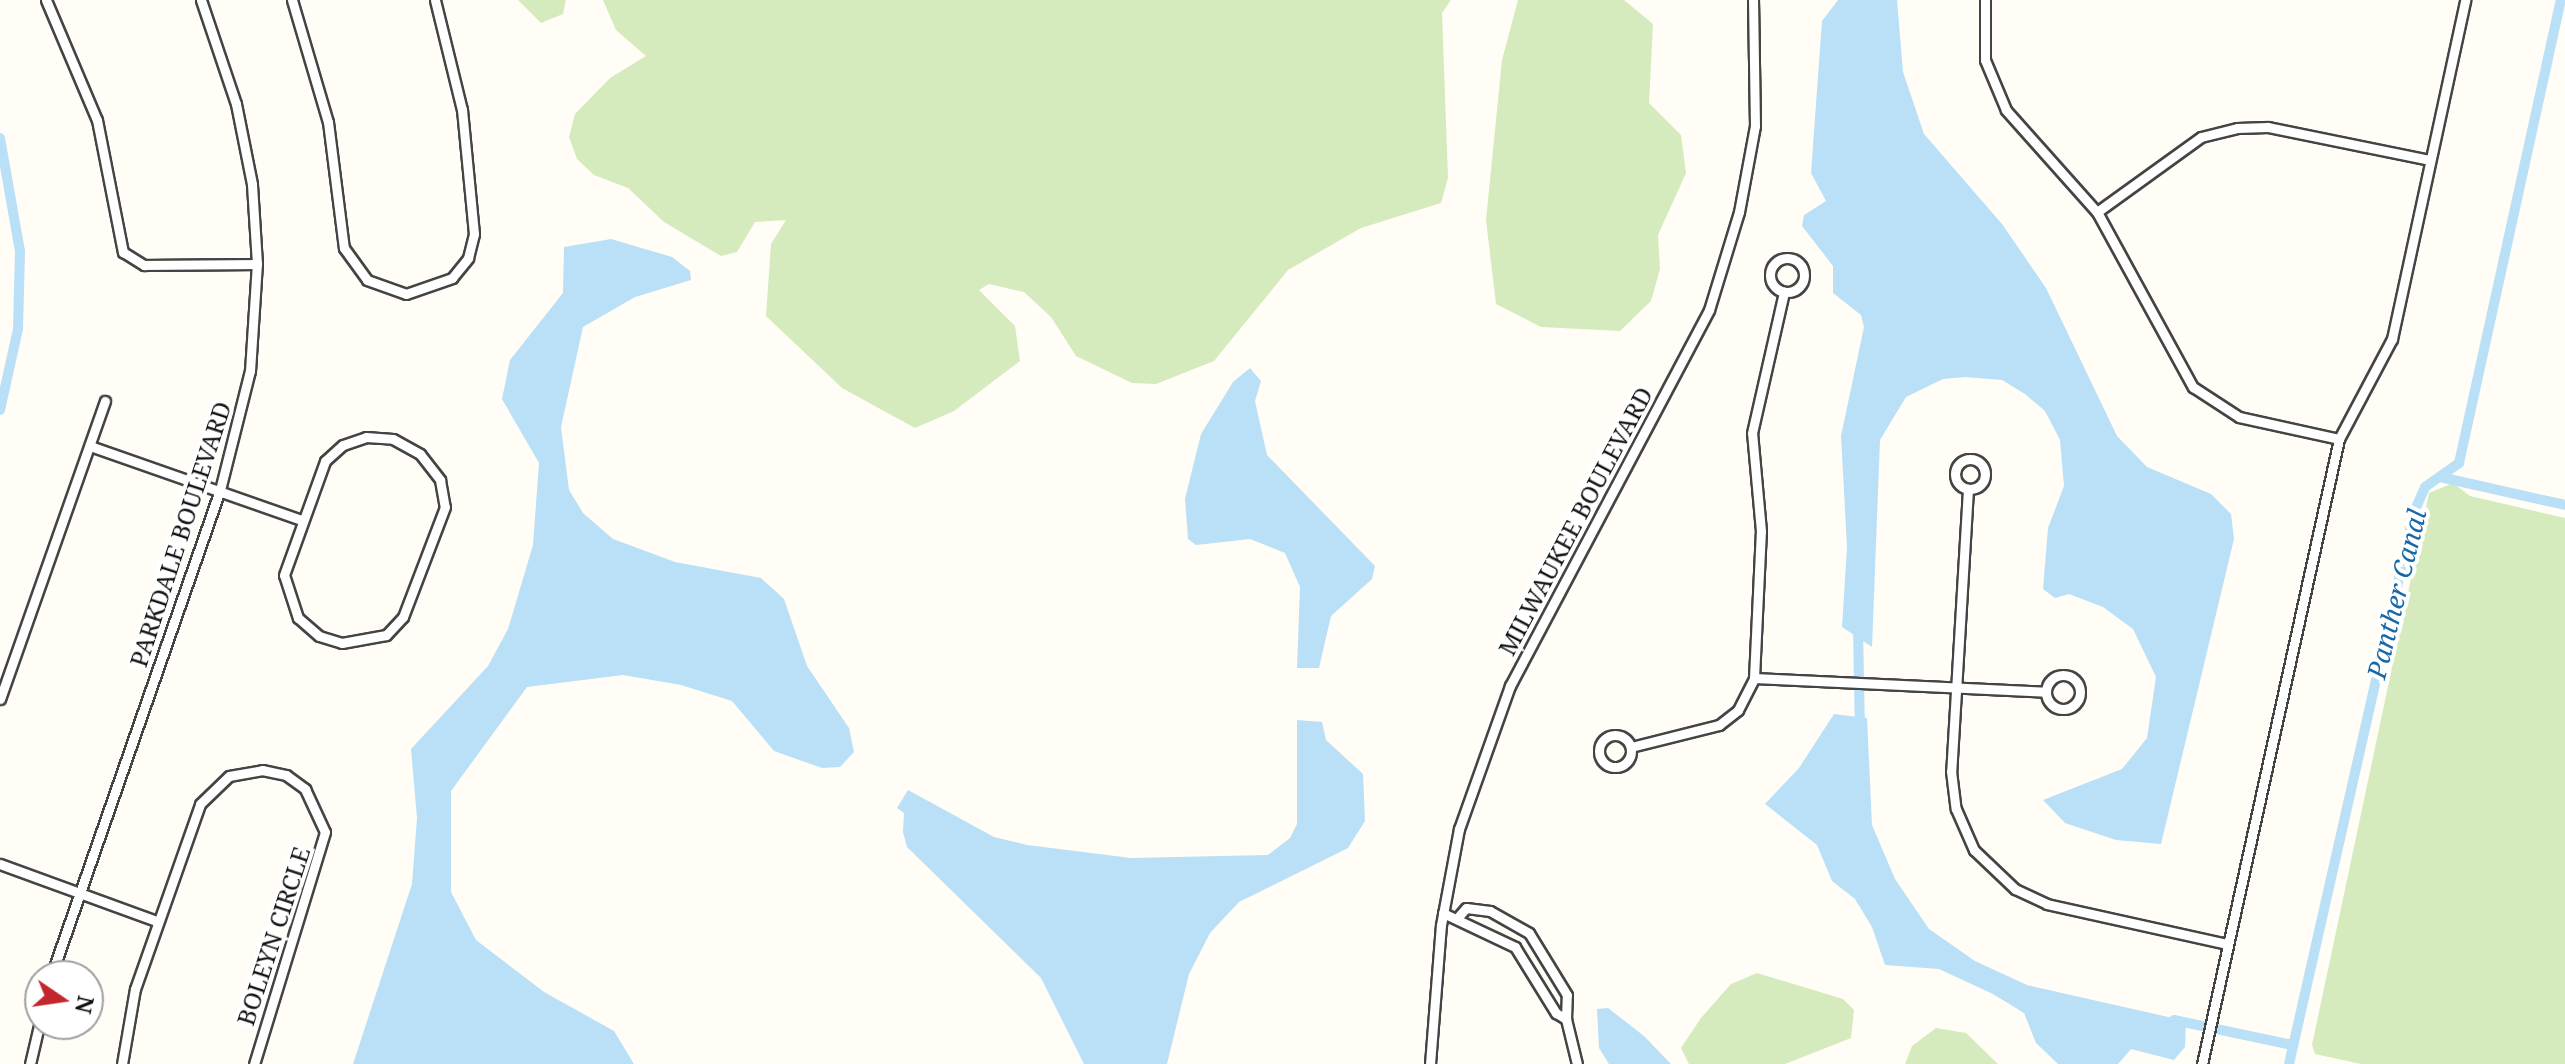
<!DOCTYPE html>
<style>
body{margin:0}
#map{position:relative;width:2565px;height:1064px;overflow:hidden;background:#fffdf5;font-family:"Noto Serif",serif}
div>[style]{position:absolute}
.green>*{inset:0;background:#d5ebbd}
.water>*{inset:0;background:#b9e0f7}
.canal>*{height:10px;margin:-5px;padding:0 5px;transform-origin:5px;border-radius:5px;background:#b9e0f7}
.roads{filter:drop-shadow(2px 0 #444) drop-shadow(-2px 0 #444) drop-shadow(0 2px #444) drop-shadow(0 -2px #444)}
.street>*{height:9px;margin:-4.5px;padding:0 4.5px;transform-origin:4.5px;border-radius:4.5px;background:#fff}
.street>.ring{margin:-4.5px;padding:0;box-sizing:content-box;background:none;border:9px solid #fff;border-radius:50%}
span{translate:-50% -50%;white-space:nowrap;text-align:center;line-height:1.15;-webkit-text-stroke:8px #fff;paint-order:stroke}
.street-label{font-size:24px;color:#111}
.water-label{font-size:26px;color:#1768a6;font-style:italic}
.north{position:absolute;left:24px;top:960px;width:80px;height:80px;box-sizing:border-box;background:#fff;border:2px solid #a0a0a0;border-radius:50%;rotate:103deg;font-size:22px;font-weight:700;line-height:32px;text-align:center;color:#111}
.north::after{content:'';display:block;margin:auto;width:28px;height:36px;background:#c4262e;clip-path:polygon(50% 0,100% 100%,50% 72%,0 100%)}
</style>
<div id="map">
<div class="green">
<div style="clip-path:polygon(518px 0,566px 0,563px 14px,541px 23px)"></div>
<div style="clip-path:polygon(603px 0,1451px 0,1442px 13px,1448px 178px,1441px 203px,1361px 228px,1288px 270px,1214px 361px,1156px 384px,1132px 383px,1076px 356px,1051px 317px,1024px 292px,989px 284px,979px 290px,1015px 326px,1020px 361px,954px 411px,915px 428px,842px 388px,766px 316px,771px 244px,786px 220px,755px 222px,737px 252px,721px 256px,664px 222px,628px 188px,594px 175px,577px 159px,569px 137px,575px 114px,610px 78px,646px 56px,616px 30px)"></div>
<div style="clip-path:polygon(1518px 0,1624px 0,1653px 24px,1649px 103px,1681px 135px,1686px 173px,1658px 235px,1660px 269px,1651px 301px,1620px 331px,1541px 327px,1496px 304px,1486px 220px,1502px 60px)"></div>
<div style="clip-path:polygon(2453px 483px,2470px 496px,2565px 518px,2565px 1064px,2361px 1064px,2315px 1054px,2312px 1045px,2429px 493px)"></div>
<div style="clip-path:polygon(1757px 973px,1843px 999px,1854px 1010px,1851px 1038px,1785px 1064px,1689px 1064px,1681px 1048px,1701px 1018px,1731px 984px)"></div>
<div style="clip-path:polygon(1936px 1028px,1966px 1033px,1998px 1064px,1905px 1064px,1912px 1046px)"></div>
</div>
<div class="water">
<div style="clip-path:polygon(1838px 0,1897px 0,1903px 72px,1924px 134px,2002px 224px,2046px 288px,2117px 436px,2147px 467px,2211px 494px,2231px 514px,2234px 539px,2161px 844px,2116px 840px,2065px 823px,2043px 800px,2122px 769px,2147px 738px,2156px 677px,2133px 629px,2103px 607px,2069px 594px,2055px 598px,2043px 589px,2048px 528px,2064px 486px,2060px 440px,2045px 411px,2025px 394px,2002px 380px,1965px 377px,1943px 379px,1906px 397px,1880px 440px,1872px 647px,1842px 627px,1847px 547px,1841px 436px,1864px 327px,1861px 315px,1833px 293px,1833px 266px,1802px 226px,1804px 215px,1826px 201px,1811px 173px,1822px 21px)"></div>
<div style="clip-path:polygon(611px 239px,672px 257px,690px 271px,691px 280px,635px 297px,583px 327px,561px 427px,569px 490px,583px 513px,613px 539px,675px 562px,761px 578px,784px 599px,807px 666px,849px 728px,854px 752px,840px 767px,822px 768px,774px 751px,732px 701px,681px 685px,623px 675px,527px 687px,451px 791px,451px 892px,476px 940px,544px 992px,614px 1031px,634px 1064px,353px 1064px,412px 884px,417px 818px,411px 749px,488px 666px,508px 629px,533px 545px,539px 463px,502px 399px,510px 360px,563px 293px,564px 247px)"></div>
<div style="clip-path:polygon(1250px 368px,1261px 381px,1255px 401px,1267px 455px,1375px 566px,1372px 579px,1331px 616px,1319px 668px,1297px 668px,1300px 587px,1285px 553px,1250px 539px,1196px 545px,1188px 539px,1185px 499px,1201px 434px,1233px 382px)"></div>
<div style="clip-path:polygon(1834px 714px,1867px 718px,1872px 825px,1895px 879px,1929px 929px,1975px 961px,2027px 985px,2186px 1021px,2185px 1047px,2174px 1060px,2131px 1049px,2118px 1064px,2058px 1064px,2036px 1043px,2024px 1013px,1993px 994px,1939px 969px,1885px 965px,1872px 927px,1855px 899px,1832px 881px,1817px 845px,1765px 804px,1799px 768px)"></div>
<div style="clip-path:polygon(1297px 720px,1322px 722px,1326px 740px,1363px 774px,1365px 821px,1348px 848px,1239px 902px,1210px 933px,1189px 974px,1167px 1064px,1084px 1064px,1041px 978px,907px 847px,903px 832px,904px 813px,897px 808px,908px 790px,994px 837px,1027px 845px,1131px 858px,1268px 855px,1290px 838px,1297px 824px)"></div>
<div style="clip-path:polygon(1608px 1008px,1644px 1036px,1671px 1064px,1609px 1064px,1599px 1048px,1597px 1009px)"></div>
</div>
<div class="canal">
<div style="left:0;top:138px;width:116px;rotate:80deg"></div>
<div style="left:20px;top:252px;width:77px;rotate:91.5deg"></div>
<div style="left:18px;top:329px;width:83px;rotate:102.5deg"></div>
<div style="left:2440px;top:477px;width:128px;rotate:12.6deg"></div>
<div style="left:1858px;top:629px;width:100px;rotate:88.9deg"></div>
<div style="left:2174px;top:1020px;width:122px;rotate:11.9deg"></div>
<div style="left:2289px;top:1064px;width:566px;rotate:-77.24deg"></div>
<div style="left:2414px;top:512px;width:27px;rotate:-66deg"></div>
<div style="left:2425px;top:487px;width:42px;rotate:-35.2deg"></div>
<div style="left:2459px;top:463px;width:474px;rotate:-77.6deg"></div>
</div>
<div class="roads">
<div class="street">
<div style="left:46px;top:0;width:130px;rotate:67deg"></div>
<div style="left:97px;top:120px;width:135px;rotate:78.9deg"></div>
<div style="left:123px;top:252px;width:25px;rotate:32deg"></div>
<div style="left:144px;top:265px;width:113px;rotate:-0.5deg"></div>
<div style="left:292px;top:0;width:127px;rotate:73.6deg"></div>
<div style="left:328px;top:122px;width:127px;rotate:82.8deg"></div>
<div style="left:344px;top:248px;width:39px;rotate:54deg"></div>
<div style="left:367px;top:280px;width:41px;rotate:19.7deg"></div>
<div style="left:406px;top:294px;width:49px;rotate:-19.2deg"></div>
<div style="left:452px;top:278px;width:26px;rotate:-51deg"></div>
<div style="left:468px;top:258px;width:25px;rotate:-76deg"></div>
<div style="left:474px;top:234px;width:125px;rotate:-95.5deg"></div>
<div style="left:462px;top:110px;width:113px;rotate:-103.8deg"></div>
<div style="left:1985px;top:0;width:60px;rotate:90deg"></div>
<div style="left:1985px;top:60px;width:54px;rotate:67.2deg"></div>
<div style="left:2006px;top:110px;width:137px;rotate:48.3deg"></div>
<div style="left:2097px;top:212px;width:200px;rotate:61.3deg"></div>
<div style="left:2193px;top:387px;width:55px;rotate:33.1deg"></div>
<div style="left:2239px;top:417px;width:102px;rotate:12.4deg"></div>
<div style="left:2097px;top:212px;width:128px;rotate:-35.8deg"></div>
<div style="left:2201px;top:137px;width:37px;rotate:-14deg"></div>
<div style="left:2237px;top:128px;width:31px;rotate:-2deg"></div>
<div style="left:2268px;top:127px;width:165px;rotate:11.5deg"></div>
<div class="ring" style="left:1770px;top:258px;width:25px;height:25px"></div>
<div style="left:366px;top:437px;width:27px;rotate:4deg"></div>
<div style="left:393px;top:439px;width:31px;rotate:29deg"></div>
<div style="left:420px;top:454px;width:33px;rotate:52deg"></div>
<div style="left:440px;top:480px;width:27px;rotate:80deg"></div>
<div style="left:445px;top:507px;width:118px;rotate:110.9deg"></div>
<div style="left:403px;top:617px;width:25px;rotate:133deg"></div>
<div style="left:386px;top:635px;width:45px;rotate:169.7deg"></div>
<div style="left:342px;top:643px;width:24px;rotate:-163deg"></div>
<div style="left:319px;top:636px;width:28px;rotate:-139deg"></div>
<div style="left:298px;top:618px;width:45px;rotate:-108deg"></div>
<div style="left:284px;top:575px;width:121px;rotate:-70.2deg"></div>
<div style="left:325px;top:461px;width:24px;rotate:-42deg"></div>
<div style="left:343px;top:445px;width:24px;rotate:-19deg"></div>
<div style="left:90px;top:446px;width:221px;rotate:19.3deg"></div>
<div class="ring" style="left:1955px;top:459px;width:21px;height:21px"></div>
<div style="left:1968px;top:489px;width:283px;rotate:93.4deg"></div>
<div style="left:1951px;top:771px;width:38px;rotate:83deg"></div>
<div style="left:1956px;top:809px;width:45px;rotate:66.3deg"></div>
<div style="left:1974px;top:850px;width:57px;rotate:43.6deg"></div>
<div style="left:2015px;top:889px;width:35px;rotate:25deg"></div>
<div style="left:2047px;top:904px;width:184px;rotate:12.5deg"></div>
<div class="ring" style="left:2046px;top:675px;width:25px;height:25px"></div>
<div style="left:1754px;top:678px;width:292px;rotate:2.7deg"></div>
<div style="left:0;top:699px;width:316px;rotate:-70.6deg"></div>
<div class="ring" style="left:1599px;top:735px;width:23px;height:23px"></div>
<div style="left:1631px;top:747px;width:91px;rotate:-14deg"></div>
<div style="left:1719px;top:725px;width:24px;rotate:-38deg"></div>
<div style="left:1738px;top:710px;width:36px;rotate:-63deg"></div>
<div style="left:1754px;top:678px;width:147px;rotate:-87.3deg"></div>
<div style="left:1761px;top:531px;width:98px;rotate:-95.2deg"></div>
<div style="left:1752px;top:433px;width:145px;rotate:-77.2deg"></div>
<div style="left:0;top:864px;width:167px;rotate:20deg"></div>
<div style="left:1443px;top:913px;width:80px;rotate:25.3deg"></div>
<div style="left:1515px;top:947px;width:78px;rotate:58.2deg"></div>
<div style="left:1556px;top:1013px;width:12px;rotate:31deg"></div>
<div style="left:1566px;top:1019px;width:24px;rotate:-88deg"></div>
<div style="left:1567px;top:995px;width:73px;rotate:-121.5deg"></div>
<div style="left:1529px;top:933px;width:45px;rotate:-150.6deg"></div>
<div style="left:1490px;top:911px;width:24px;rotate:-173deg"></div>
<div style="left:1466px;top:908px;width:11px;rotate:131deg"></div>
<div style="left:51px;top:976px;width:515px;rotate:-70.83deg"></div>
<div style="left:220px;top:490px;width:123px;rotate:-75.9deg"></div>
<div style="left:250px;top:371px;width:107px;rotate:-86.3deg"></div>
<div style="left:257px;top:264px;width:80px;rotate:-93.6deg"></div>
<div style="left:252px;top:184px;width:82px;rotate:-101.3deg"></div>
<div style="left:236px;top:104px;width:110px;rotate:-108.6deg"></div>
<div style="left:1566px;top:1019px;width:46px;rotate:76.3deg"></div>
<div style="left:30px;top:1064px;width:44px;rotate:-76.9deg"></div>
<div style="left:122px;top:1064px;width:76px;rotate:-80.2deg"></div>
<div style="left:135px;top:989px;width:196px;rotate:-70.6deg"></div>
<div style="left:200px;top:804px;width:40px;rotate:-44deg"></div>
<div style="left:229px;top:776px;width:34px;rotate:-10deg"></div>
<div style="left:262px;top:770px;width:25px;rotate:12deg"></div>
<div style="left:286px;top:775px;width:24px;rotate:36deg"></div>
<div style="left:305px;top:789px;width:47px;rotate:65.1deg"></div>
<div style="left:325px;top:832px;width:243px;rotate:107deg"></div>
<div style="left:1430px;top:1064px;width:139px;rotate:-85.5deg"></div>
<div style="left:1441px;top:925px;width:98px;rotate:-79.4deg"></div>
<div style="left:1459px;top:829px;width:152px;rotate:-70.4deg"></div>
<div style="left:1510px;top:686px;width:425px;rotate:-62.1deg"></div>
<div style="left:1709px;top:310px;width:102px;rotate:-73deg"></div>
<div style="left:1739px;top:212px;width:87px;rotate:-79.5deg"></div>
<div style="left:1755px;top:126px;width:126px;rotate:-90.9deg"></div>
<div style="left:2202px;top:1064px;width:640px;rotate:-77.64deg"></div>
<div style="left:2339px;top:439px;width:113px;rotate:-62.1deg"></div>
<div style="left:2392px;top:339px;width:347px;rotate:-77.8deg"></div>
</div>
</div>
<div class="street-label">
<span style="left:1575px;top:521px;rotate:-62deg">MILWAUKEE BOULEVARD</span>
<span style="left:180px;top:534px;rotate:-72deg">PARKDALE BOULEVARD</span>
<span style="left:273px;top:936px;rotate:-72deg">BOLEYN CIRCLE</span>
</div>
<div class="water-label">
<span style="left:2397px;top:594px;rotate:-76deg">Panther Canal</span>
</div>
<div class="north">N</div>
</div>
